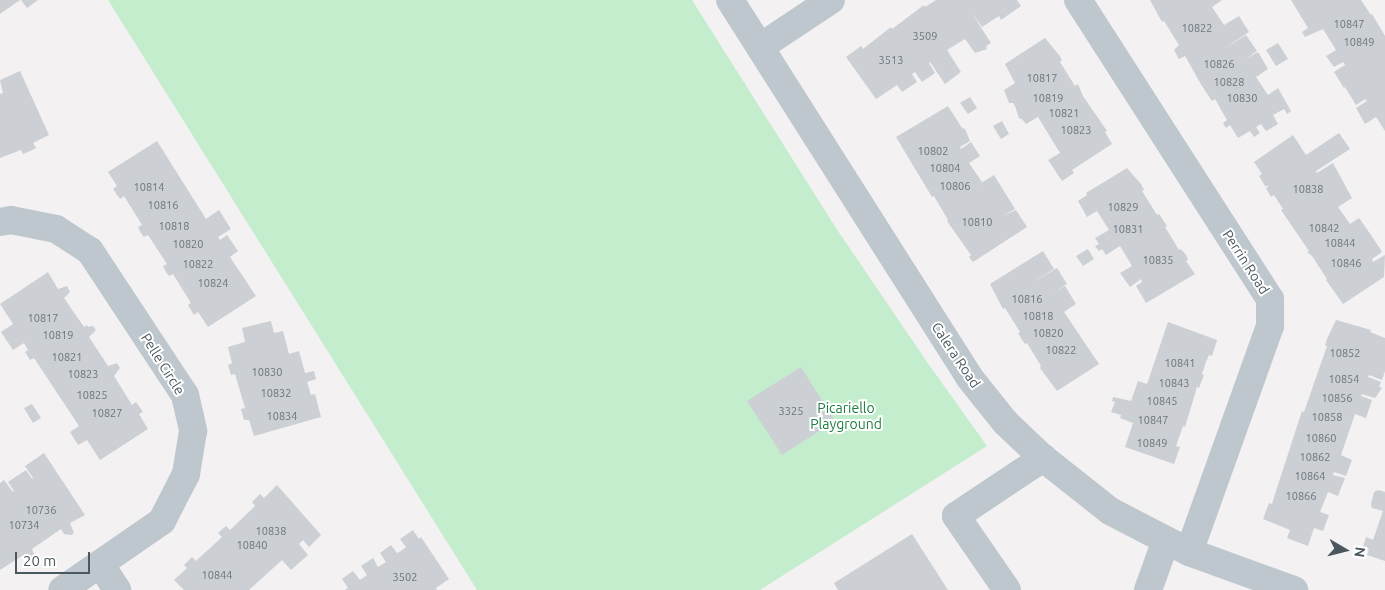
<!DOCTYPE html>
<style>
body{margin:0}
#map{position:relative;width:1385px;height:590px;overflow:hidden;background:#f3f1f2;font-family:Ubuntu,sans-serif}
div>[style]{position:absolute}
.green>*{inset:0;background:#c4edce}
.building>*{inset:0;background:#cccfd3}
.minor>*{height:28px;margin:-14px;padding:0 14px;transform-origin:14px;border-radius:14px;background:#bec7cd}
span{translate:-50% -50%;white-space:nowrap;text-align:center;line-height:1.15;-webkit-text-stroke:4px #fff;paint-order:stroke}
.number-label{font-size:11px;color:#6a757b}
.number-label span{-webkit-text-stroke-width:0}
.street-label{font-size:14px;color:#4a575e}
.park-label{font-size:14px;color:#1e7c41}
.north{position:absolute;left:1320px;top:525px;width:50px;height:50px;-webkit-text-stroke:4px #fff;paint-order:stroke;rotate:98deg;font-size:14px;font-weight:700;line-height:20px;text-align:center;color:#4a575e}
.north::after{content:'';display:block;margin:auto;width:18px;height:22px;background:#4a575e;clip-path:polygon(50% 0,100% 100%,50% 72%,0 100%)}
.scale{position:absolute;left:15px;top:552px;width:75px;height:22px;box-sizing:border-box;border:2px solid #4a575e;border-top:0;padding-left:6px;font-size:15px;line-height:18px;white-space:nowrap;color:#4a575e;-webkit-text-stroke:4px #fff;paint-order:stroke}
</style>
<div id="map">
<div class="green">
<div style="clip-path:polygon(108px 0,692px 0,836px 228px,927px 362px,987px 446px,760px 590px,477px 590px)"></div>
</div>
<div class="building">
<div style="clip-path:polygon(0 0,20px 0,0 14px)"></div>
<div style="clip-path:polygon(21px 0,38px 0,27px 8px)"></div>
<div style="clip-path:polygon(936px 0,1017px 0,1021px 6px,1001px 20px,999px 16px,982px 27px,971px 12px,991px 43px,986px 46px,987px 49px,975px 53px,965px 39px,947px 50px,961px 72px,945px 84px,930px 62px,929px 63px,935px 73px,922px 82px,915px 72px,912px 74px,917px 82px,902px 92px,897px 85px,876px 99px,846px 57px,861px 46px,863px 49px,891px 27px,892px 29px,924px 5px,925px 7px)"></div>
<div style="clip-path:polygon(1150px 0,1222px 0,1212px 7px,1224px 25px,1239px 16px,1249px 32px,1220px 51px,1246px 35px,1257px 51px,1246px 59px,1258px 52px,1268px 69px,1256px 77px,1268px 95px,1278px 88px,1291px 111px,1287px 114px,1284px 109px,1273px 115px,1278px 124px,1266px 131px,1261px 124px,1256px 127px,1260px 133px,1254px 137px,1250px 131px,1238px 138px,1230px 125px,1226px 128px,1223px 123px,1227px 120px,1215px 99px,1212px 101px,1202px 86px,1185px 56px,1179px 59px,1174px 50px,1179px 45px,1164px 21px,1162px 22px)"></div>
<div style="clip-path:polygon(1291px 0,1361px 0,1371px 15px,1372px 14px,1385px 36px,1385px 131px,1376px 117px,1365px 124px,1356px 108px,1367px 101px,1365px 99px,1356px 105px,1345px 87px,1344px 88px,1334px 72px,1345px 65px,1343px 62px,1334px 67px,1326px 56px,1336px 50px,1323px 29px,1305px 37px,1302px 32px,1308px 28px)"></div>
<div style="clip-path:polygon(1045px 38px,1059px 55px,1062px 60px,1060px 62px,1075px 86px,1078px 84px,1083px 96px,1107px 131px,1105px 132px,1112px 144px,1072px 170px,1074px 173px,1062px 181px,1048px 160px,1060px 153px,1038px 117px,1026px 124px,1022px 119px,1019px 118px,1015px 106px,1013px 103px,1009px 103px,1004px 90px,1015px 83px,1005px 64px)"></div>
<div style="clip-path:polygon(1278px 43px,1288px 59px,1276px 66px,1266px 50px)"></div>
<div style="clip-path:polygon(20px 71px,49px 135px,33px 143px,36px 148px,30px 151px,23px 154px,21px 150px,0 158px,0 94px,3px 93px,0 80px)"></div>
<div style="clip-path:polygon(970px 97px,977px 108px,968px 114px,960px 103px)"></div>
<div style="clip-path:polygon(948px 106px,962px 128px,965px 129px,970px 141px,960px 147px,961px 149px,971px 142px,980px 156px,969px 163px,982px 182px,976px 186px,994px 175px,1015px 209px,1003px 216px,1016px 210px,1027px 227px,973px 262px,969px 257px,971px 255px,947px 221px,948px 220px,934px 196px,932px 197px,896px 137px)"></div>
<div style="clip-path:polygon(1002px 121px,1009px 134px,1001px 139px,993px 126px)"></div>
<div style="clip-path:polygon(1339px 133px,1350px 149px,1316px 171px,1317px 173px,1333px 163px,1352px 198px,1338px 207px,1350px 224px,1359px 218px,1371px 235px,1382px 252px,1372px 259px,1373px 262px,1385px 255px,1384px 277px,1343px 304px,1326px 280px,1327px 279px,1312px 256px,1307px 252px,1309px 251px,1281px 210px,1283px 209px,1274px 195px,1271px 197px,1266px 188px,1269px 186px,1265px 186px,1259px 176px,1262px 174px,1254px 162px,1293px 135px,1306px 155px)"></div>
<div style="clip-path:polygon(157px 141px,206px 219px,219px 210px,231px 229px,218px 237px,220px 240px,227px 235px,238px 251px,230px 257px,256px 296px,208px 327px,198px 312px,194px 315px,188px 305px,191px 303px,173px 274px,169px 276px,166px 272px,163px 266px,167px 264px,148px 235px,144px 237px,141px 233px,138px 227px,142px 225px,124px 196px,120px 199px,113px 189px,117px 186px,108px 172px)"></div>
<div style="clip-path:polygon(1127px 168px,1141px 184px,1144px 190px,1142px 191px,1157px 215px,1159px 214px,1167px 226px,1165px 227px,1179px 250px,1181px 249px,1186px 255px,1188px 260px,1186px 261px,1195px 274px,1146px 303px,1136px 286px,1142px 282px,1141px 279px,1130px 287px,1120px 273px,1132px 266px,1120px 246px,1106px 255px,1102px 249px,1099px 251px,1095px 246px,1099px 244px,1095px 238px,1109px 230px,1097px 211px,1087px 217px,1078px 201px,1087px 195px,1086px 193px)"></div>
<div style="clip-path:polygon(1088px 249px,1094px 259px,1083px 266px,1076px 256px)"></div>
<div style="clip-path:polygon(1043px 251px,1054px 269px,1030px 284px,1057px 268px,1067px 284px,1053px 293px,1065px 286px,1076px 304px,1064px 312px,1099px 364px,1057px 391px,1040px 368px,1041px 366px,1027px 343px,1025px 344px,1021px 338px,1018px 333px,1020px 332px,1005px 308px,1003px 309px,990px 284px)"></div>
<div style="clip-path:polygon(48px 272px,58px 289px,67px 286px,70px 292px,64px 298px,84px 327px,87px 325px,88px 327px,93px 326px,96px 330px,89px 337px,108px 366px,117px 363px,120px 368px,114px 376px,132px 405px,136px 402px,143px 412px,139px 414px,148px 429px,100px 460px,87px 440px,78px 445px,70px 432px,79px 426px,34px 358px,30px 360px,25px 352px,28px 350px,24px 343px,13px 350px,1px 332px,13px 324px,0 304px)"></div>
<div style="clip-path:polygon(1336px 320px,1371px 330px,1370px 332px,1385px 338px,1385px 371px,1382px 380px,1369px 375px,1368px 377px,1381px 382px,1379px 387px,1382px 388px,1375px 398px,1362px 394px,1361px 396px,1372px 400px,1366px 418px,1355px 414px,1341px 455px,1352px 460px,1346px 476px,1334px 472px,1333px 475px,1345px 478px,1338px 496px,1328px 492px,1320px 512px,1329px 515px,1323px 531px,1314px 528px,1308px 546px,1287px 538px,1290px 530px,1263px 519px,1269px 503px,1272px 504px,1274px 497px,1302px 411px,1304px 412px,1327px 346px,1325px 346px,1327px 339px)"></div>
<div style="clip-path:polygon(271px 321px,274px 333px,283px 331px,289px 354px,299px 351px,305px 373px,314px 371px,316px 379px,307px 382px,311px 395px,315px 394px,321px 417px,254px 436px,249px 420px,244px 420px,241px 409px,245px 408px,235px 374px,231px 375px,228px 365px,232px 363px,228px 347px,245px 342px,242px 328px)"></div>
<div style="clip-path:polygon(1168px 322px,1217px 340px,1212px 356px,1209px 355px,1206px 362px,1202px 374px,1204px 375px,1199px 388px,1197px 387px,1185px 427px,1183px 426px,1176px 446px,1180px 447px,1174px 464px,1125px 447px,1133px 423px,1120px 418px,1121px 415px,1111px 412px,1115px 402px,1112px 401px,1113px 397px,1131px 401px,1138px 381px,1147px 384px)"></div>
<div style="clip-path:polygon(801px 367px,835px 421px,782px 455px,747px 401px)"></div>
<div style="clip-path:polygon(32px 404px,41px 418px,33px 423px,24px 408px)"></div>
<div style="clip-path:polygon(44px 453px,85px 515px,70px 523px,74px 533px,71px 535px,64px 534px,61px 529px,32px 549px,36px 559px,30px 563px,22px 556px,0 570px,0 483px,4px 480px,13px 492px,14px 491px,8px 482px,26px 470px,32px 479px,33px 478px,25px 466px)"></div>
<div style="clip-path:polygon(277px 485px,321px 535px,309px 547px,303px 540px,299px 544px,308px 555px,291px 570px,282px 560px,249px 590px,184px 590px,174px 580px,187px 568px,184px 565px,192px 557px,196px 561px,222px 537px,218px 533px,226px 526px,230px 530px,255px 506px,252px 502px,260px 494px,264px 498px)"></div>
<div style="clip-path:polygon(1378px 490px,1385px 492px,1385px 561px,1367px 555px,1369px 549px,1363px 547px,1366px 537px,1373px 540px,1383px 511px,1372px 508px,1371px 504px,1374px 492px)"></div>
<div style="clip-path:polygon(413px 530px,419px 539px,421px 537px,449px 579px,436px 588px,437px 590px,345px 590px,348px 588px,342px 579px,353px 571px,360px 580px,367px 575px,361px 566px,373px 558px,378px 567px,386px 562px,380px 553px,391px 545px,397px 553px,401px 551px,406px 547px,400px 539px)"></div>
<div style="clip-path:polygon(912px 534px,948px 590px,838px 590px,834px 583px)"></div>
</div>
<div class="minor">
<div style="left:730px;top:0;width:446px;rotate:57.6deg"></div>
<div style="left:969px;top:377px;width:58px;rotate:51.3deg"></div>
<div style="left:1005px;top:422px;width:52px;rotate:43.5deg"></div>
<div style="left:1043px;top:458px;width:85px;rotate:38.3deg"></div>
<div style="left:1110px;top:511px;width:89px;rotate:27.4deg"></div>
<div style="left:1189px;top:552px;width:112px;rotate:19.9deg"></div>
<div style="left:1078px;top:0;width:355px;rotate:57.3deg"></div>
<div style="left:1270px;top:299px;width:27px;rotate:90deg"></div>
<div style="left:1270px;top:326px;width:240px;rotate:109.7deg"></div>
<div style="left:760px;top:47px;width:85px;rotate:-33.5deg"></div>
<div style="left:0;top:222px;width:11px;rotate:-10deg"></div>
<div style="left:11px;top:220px;width:46px;rotate:11.3deg"></div>
<div style="left:56px;top:229px;width:40px;rotate:32.9deg"></div>
<div style="left:90px;top:251px;width:173px;rotate:56.6deg"></div>
<div style="left:185px;top:395px;width:37px;rotate:77deg"></div>
<div style="left:193px;top:431px;width:44px;rotate:99.2deg"></div>
<div style="left:186px;top:474px;width:53px;rotate:117.1deg"></div>
<div style="left:162px;top:521px;width:121px;rotate:145.4deg"></div>
<div style="left:101px;top:565px;width:30px;rotate:57deg"></div>
<div style="left:1007px;top:590px;width:90px;rotate:-124.6deg"></div>
<div style="left:956px;top:516px;width:105px;rotate:-33.7deg"></div>
<div style="left:1148px;top:590px;width:53px;rotate:-70.2deg"></div>
</div>
<div class="number-label">
<span style="left:1349px;top:24px">10847</span>
<span style="left:1197px;top:28px">10822</span>
<span style="left:925px;top:36px">3509</span>
<span style="left:1359px;top:42px">10849</span>
<span style="left:891px;top:60px">3513</span>
<span style="left:1219px;top:64px">10826</span>
<span style="left:1042px;top:78px">10817</span>
<span style="left:1229px;top:82px">10828</span>
<span style="left:1048px;top:98px">10819</span>
<span style="left:1242px;top:98px">10830</span>
<span style="left:1064px;top:113px">10821</span>
<span style="left:1076px;top:130px">10823</span>
<span style="left:933px;top:151px">10802</span>
<span style="left:945px;top:168px">10804</span>
<span style="left:955px;top:186px">10806</span>
<span style="left:149px;top:187px">10814</span>
<span style="left:1308px;top:189px">10838</span>
<span style="left:163px;top:205px">10816</span>
<span style="left:1123px;top:207px">10829</span>
<span style="left:977px;top:222px">10810</span>
<span style="left:174px;top:226px">10818</span>
<span style="left:1324px;top:228px">10842</span>
<span style="left:1128px;top:229px">10831</span>
<span style="left:1340px;top:243px">10844</span>
<span style="left:188px;top:244px">10820</span>
<span style="left:1158px;top:260px">10835</span>
<span style="left:1346px;top:263px">10846</span>
<span style="left:198px;top:264px">10822</span>
<span style="left:213px;top:283px">10824</span>
<span style="left:1027px;top:299px">10816</span>
<span style="left:1038px;top:316px">10818</span>
<span style="left:43px;top:318px">10817</span>
<span style="left:1048px;top:333px">10820</span>
<span style="left:58px;top:335px">10819</span>
<span style="left:1061px;top:350px">10822</span>
<span style="left:1345px;top:353px">10852</span>
<span style="left:67px;top:357px">10821</span>
<span style="left:1180px;top:363px">10841</span>
<span style="left:267px;top:372px">10830</span>
<span style="left:83px;top:374px">10823</span>
<span style="left:1344px;top:379px">10854</span>
<span style="left:1174px;top:383px">10843</span>
<span style="left:276px;top:393px">10832</span>
<span style="left:92px;top:395px">10825</span>
<span style="left:1337px;top:398px">10856</span>
<span style="left:1162px;top:401px">10845</span>
<span style="left:791px;top:411px">3325</span>
<span style="left:107px;top:413px">10827</span>
<span style="left:282px;top:416px">10834</span>
<span style="left:1327px;top:417px">10858</span>
<span style="left:1153px;top:420px">10847</span>
<span style="left:1321px;top:438px">10860</span>
<span style="left:1152px;top:443px">10849</span>
<span style="left:1315px;top:457px">10862</span>
<span style="left:1310px;top:476px">10864</span>
<span style="left:1301px;top:496px">10866</span>
<span style="left:41px;top:510px">10736</span>
<span style="left:24px;top:525px">10734</span>
<span style="left:271px;top:531px">10838</span>
<span style="left:252px;top:545px">10840</span>
<span style="left:217px;top:575px">10844</span>
<span style="left:405px;top:577px">3502</span>
</div>
<div class="street-label">
<span style="left:1246px;top:262px;rotate:57deg">Perrin Road</span>
<span style="left:956px;top:355px;rotate:56deg">Calera Road</span>
<span style="left:163px;top:364px;rotate:58deg">Pelle Circle</span>
</div>
<div class="park-label">
<span style="left:846px;top:416px">Picariello<br>Playground</span>
</div>
<div class="north">N</div>
<div class="scale">20 m</div>
</div>
